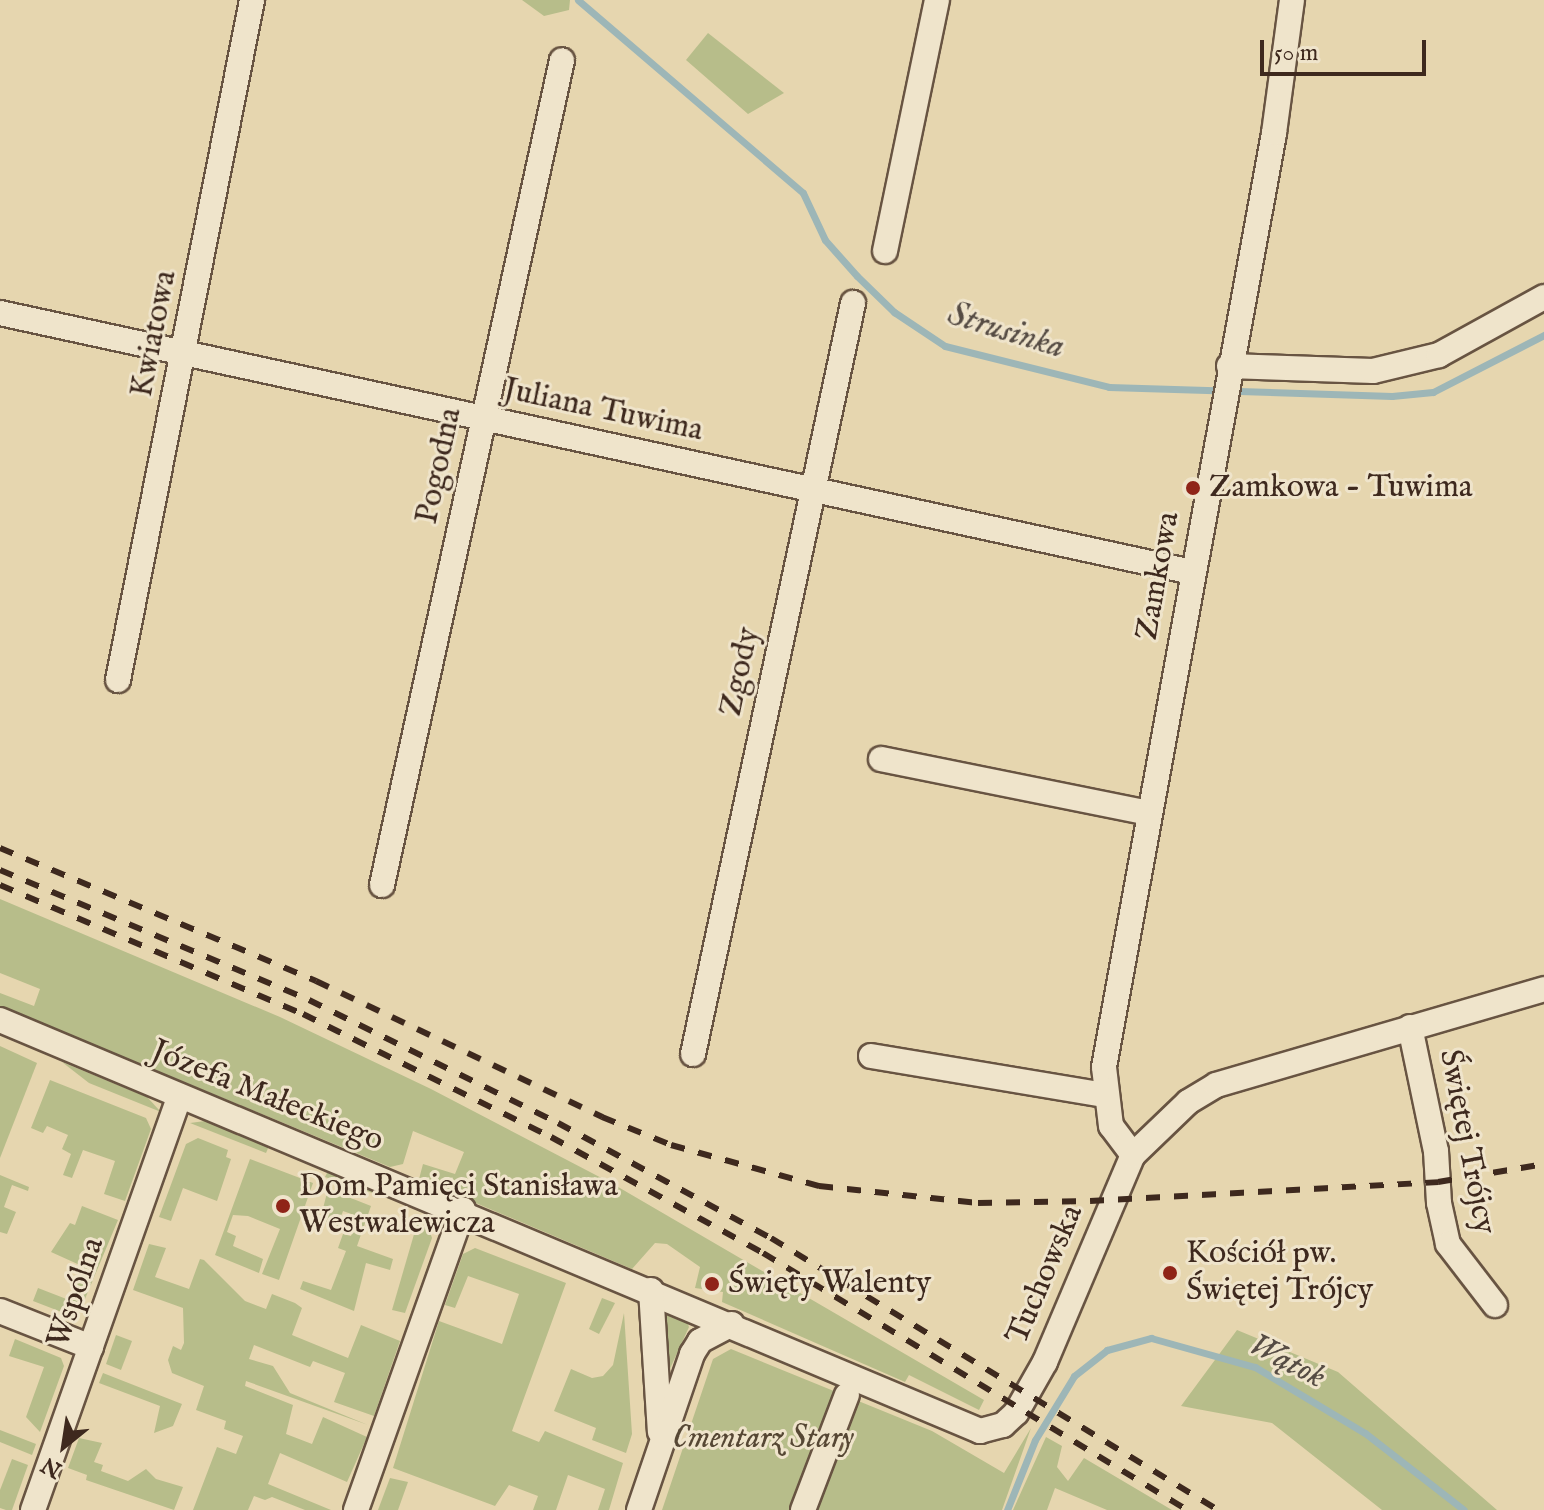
<!DOCTYPE html>
<meta charset="utf-8">
<style>
body{margin:0}
#map{position:relative;width:1544px;height:1510px;overflow:hidden;background:#e6d6af;font-family:"IM FELL English",serif}
div>[style]{position:absolute}
.green>*{inset:0;background:#b7bd8a}
.stream>*{height:7px;margin:-3.5px;padding:0 3.5px;transform-origin:3.5px;border-radius:3.5px;background:#9db6b7}
.roads{filter:drop-shadow(2px 0 #685442) drop-shadow(-2px 0 #685442) drop-shadow(0 2px #685442) drop-shadow(0 -2px #685442)}
.minor>*{height:24px;margin:-12px;padding:0 12px;transform-origin:12px;border-radius:12px;background:#efe4cb}
.rail>*{height:6px;margin-top:-3px;transform-origin:0;background:repeating-linear-gradient(90deg,#3e291e 0 14px,transparent 0 28px)}
.dots>*{width:22px;height:22px;translate:-50% -50%;box-sizing:border-box;border:4px solid #efe4cb;border-radius:50%}
span{translate:-50% -50%;white-space:nowrap;text-align:center;line-height:1.15;-webkit-text-stroke:6px #efe4cb;paint-order:stroke}
.street-label{font-size:32px;color:#3e291e}
.poi-label{font-size:32px;color:#3e291e}
.left{translate:0 -50%;text-align:left}
.park-label{font-size:32px;color:#564734;font-style:italic}
.water-label{font-size:34px;color:#564c44;font-style:italic}
.north{position:absolute;left:24px;top:1406px;width:80px;height:80px;-webkit-text-stroke:6px #efe4cb;paint-order:stroke;rotate:210deg;font-size:22px;font-weight:700;line-height:32px;text-align:center;color:#3e291e}
.north::after{content:'';display:block;margin:auto;width:28px;height:36px;background:#3e291e;clip-path:polygon(50% 0,100% 100%,50% 72%,0 100%)}
.scale{position:absolute;left:1260px;top:40px;width:166px;height:36px;box-sizing:border-box;border:4px solid #3e291e;border-top:0;padding-left:10px;font-size:24px;line-height:28px;white-space:nowrap;color:#3e291e;-webkit-text-stroke:6px #efe4cb;paint-order:stroke}
</style>
<div id="map">
<div class="green">
<div style="clip-path:polygon(522px 0,570px 0,569px 10px,544px 16px)"></div>
<div style="clip-path:polygon(708px 33px,784px 93px,748px 114px,686px 60px)"></div>
<div style="clip-path:polygon(0 899px,280px 1017px,431px 1089px,613px 1184px,984px 1400px,979px 1410px,909px 1375px,905px 1382px,722px 1302px,723px 1292px,695px 1288px,700px 1267px,667px 1244px,655px 1243px,632px 1269px,419px 1179px,423px 1164px,455px 1174px,464px 1152px,413px 1131px,403px 1164px,390px 1167px,0 1006px,0 993px,34px 1006px,40px 989px,0 973px)"></div>
<div style="clip-path:polygon(0 1046px,37px 1063px,0 1158px)"></div>
<div style="clip-path:polygon(62px 1062px,147px 1097px,161px 1112px,89px 1083px)"></div>
<div style="clip-path:polygon(50px 1080px,146px 1118px,151px 1129px,125px 1201px,104px 1194px,115px 1161px,83px 1150px,72px 1178px,63px 1175px,71px 1154px,62px 1149px,68px 1135px,47px 1126px,43px 1133px,31px 1128px)"></div>
<div style="clip-path:polygon(205px 1121px,269px 1146px,266px 1153px,190px 1123px)"></div>
<div style="clip-path:polygon(198px 1138px,228px 1150px,226px 1157px,231px 1159px,217px 1201px,183px 1188px,171px 1221px,159px 1217px,186px 1144px)"></div>
<div style="clip-path:polygon(250px 1159px,313px 1183px,279px 1280px,262px 1274px,280px 1229px,248px 1216px,233px 1215px,227px 1232px,236px 1236px,233px 1246px,263px 1259px,259px 1273px,215px 1255px)"></div>
<div style="clip-path:polygon(329px 1169px,411px 1202px,411px 1206px,325px 1177px)"></div>
<div style="clip-path:polygon(0 1175px,29px 1187px,28px 1191px,12px 1185px,4px 1207px,16px 1212px,7px 1234px,0 1232px)"></div>
<div style="clip-path:polygon(328px 1189px,371px 1206px,357px 1246px,393px 1259px,390px 1270px,366px 1263px,354px 1311px,300px 1289px,303px 1281px,331px 1290px,346px 1251px,338px 1248px,343px 1234px,351px 1236px,357px 1216px,343px 1211px,338px 1226px,320px 1220px)"></div>
<div style="clip-path:polygon(82px 1206px,118px 1220px,77px 1318px,33px 1301px,38px 1288px,69px 1300px,82px 1266px,51px 1252px,70px 1223px,75px 1225px)"></div>
<div style="clip-path:polygon(417px 1224px,429px 1229px,432px 1238px,405px 1313px,392px 1310px)"></div>
<div style="clip-path:polygon(149px 1244px,166px 1248px,155px 1277px,189px 1289px,200px 1259px,204px 1260px,245px 1301px,266px 1309px,272px 1294px,295px 1303px,302px 1308px,292px 1335px,348px 1358px,361px 1325px,400px 1341px,374px 1416px,334px 1402px,345px 1373px,313px 1361px,310px 1367px,254px 1345px,249px 1359px,273px 1366px,290px 1393px,368px 1425px,246px 1381px,245px 1386px,293px 1405px,286px 1434px,312px 1444px,323px 1417px,367px 1437px,347px 1482px,280px 1453px,268px 1484px,331px 1510px,305px 1510px,272px 1497px,265px 1500px,254px 1496px,248px 1510px,193px 1510px,217px 1447px,236px 1454px,243px 1436px,224px 1429px,226px 1421px,196px 1410px,204px 1386px,172px 1373px,168px 1360px,173px 1346px,181px 1350px,184px 1343px,183px 1308px,133px 1290px)"></div>
<div style="clip-path:polygon(475px 1248px,566px 1283px,512px 1431px,539px 1442px,545px 1431px,623px 1463px,609px 1510px,598px 1510px,605px 1489px,568px 1475px,556px 1510px,533px 1510px,538px 1496px,509px 1485px,495px 1506px,393px 1468px,439px 1321px,502px 1344px,519px 1294px,468px 1276px,455px 1308px,445px 1305px,463px 1254px)"></div>
<div style="clip-path:polygon(602px 1298px,615px 1303px,599px 1334px,589px 1329px)"></div>
<div style="clip-path:polygon(624px 1313px,632px 1434px,626px 1453px,592px 1440px,596px 1428px,554px 1411px,571px 1369px,592px 1378px,603px 1376px,613px 1365px)"></div>
<div style="clip-path:polygon(673px 1313px,686px 1319px,689px 1327px,668px 1373px,664px 1317px)"></div>
<div style="clip-path:polygon(1237px 1330px,1338px 1372px,1497px 1510px,1382px 1510px,1272px 1423px,1181px 1406px)"></div>
<div style="clip-path:polygon(116px 1335px,132px 1341px,121px 1370px,106px 1364px)"></div>
<div style="clip-path:polygon(15px 1339px,61px 1358px,64px 1366px,40px 1432px,26px 1417px,44px 1367px,9px 1356px)"></div>
<div style="clip-path:polygon(731px 1349px,932px 1431px,1004px 1473px,1031px 1428px,1002px 1510px,662px 1510px,713px 1359px)"></div>
<div style="clip-path:polygon(103px 1373px,182px 1404px,173px 1426px,154px 1433px,160px 1406px,99px 1383px)"></div>
<div style="clip-path:polygon(0 1430px,36px 1444px,32px 1455px,0 1442px)"></div>
<div style="clip-path:polygon(1046px 1437px,1062px 1446px,1057px 1467px,1068px 1481px,1084px 1458px,1172px 1510px,1107px 1510px,1055px 1488px,1047px 1510px,1013px 1510px)"></div>
<div style="clip-path:polygon(79px 1438px,102px 1443px,94px 1462px,103px 1465px,101px 1471px,128px 1481px,146px 1469px,156px 1479px,183px 1487px,174px 1510px,86px 1480px,87px 1475px,68px 1468px)"></div>
<div style="clip-path:polygon(12px 1459px,28px 1465px,12px 1510px,6px 1510px,0 1508px,0 1490px)"></div>
<div style="clip-path:polygon(390px 1478px,408px 1482px,398px 1510px,378px 1510px)"></div>
</div>
<div class="stream">
<div style="left:578px;top:0;width:296px;rotate:40.6deg"></div>
<div style="left:803px;top:193px;width:52px;rotate:64.9deg"></div>
<div style="left:825px;top:240px;width:48px;rotate:48.4deg"></div>
<div style="left:857px;top:276px;width:52px;rotate:44.2deg"></div>
<div style="left:894px;top:312px;width:61px;rotate:33.7deg"></div>
<div style="left:945px;top:346px;width:169px;rotate:14deg"></div>
<div style="left:1109px;top:387px;width:283px;rotate:1.8deg"></div>
<div style="left:1392px;top:396px;width:41px;rotate:-5.6deg"></div>
<div style="left:1433px;top:392px;width:125px;rotate:-27.2deg"></div>
<div style="left:1007px;top:1510px;width:75px;rotate:-68.2deg"></div>
<div style="left:1035px;top:1440px;width:75px;rotate:-58.6deg"></div>
<div style="left:1074px;top:1376px;width:42px;rotate:-38.2deg"></div>
<div style="left:1107px;top:1350px;width:46px;rotate:-15.3deg"></div>
<div style="left:1151px;top:1338px;width:108px;rotate:15.6deg"></div>
<div style="left:1255px;top:1367px;width:128px;rotate:31deg"></div>
<div style="left:1365px;top:1433px;width:125px;rotate:37.9deg"></div>
</div>
<div class="roads">
<div class="minor">
<div style="left:885px;top:251px;width:256px;rotate:-78.3deg"></div>
<div style="left:0;top:313px;width:1220px;rotate:12.26deg"></div>
<div style="left:1229px;top:366px;width:144px;rotate:2deg"></div>
<div style="left:1373px;top:371px;width:68px;rotate:-13.6deg"></div>
<div style="left:1439px;top:355px;width:120px;rotate:-28.9deg"></div>
<div style="left:118px;top:680px;width:693px;rotate:-78.85deg"></div>
<div style="left:881px;top:759px;width:274px;rotate:11.4deg"></div>
<div style="left:382px;top:885px;width:844px;rotate:-77.69deg"></div>
<div style="left:0;top:1020px;width:1063px;rotate:22.75deg"></div>
<div style="left:980px;top:1431px;width:24px;rotate:-15deg"></div>
<div style="left:1003px;top:1425px;width:18px;rotate:-43deg"></div>
<div style="left:1016px;top:1413px;width:59px;rotate:-60.4deg"></div>
<div style="left:1045px;top:1362px;width:225px;rotate:-67deg"></div>
<div style="left:1133px;top:1155px;width:76px;rotate:-43.9deg"></div>
<div style="left:1188px;top:1102px;width:33px;rotate:-31deg"></div>
<div style="left:1216px;top:1085px;width:342px;rotate:-16.3deg"></div>
<div style="left:1410px;top:1027px;width:127px;rotate:78.2deg"></div>
<div style="left:1436px;top:1151px;width:52px;rotate:86.7deg"></div>
<div style="left:1439px;top:1203px;width:42px;rotate:77.6deg"></div>
<div style="left:1448px;top:1244px;width:77px;rotate:52.4deg"></div>
<div style="left:693px;top:1054px;width:768px;rotate:-77.97deg"></div>
<div style="left:871px;top:1056px;width:236px;rotate:9.5deg"></div>
<div style="left:1133px;top:1155px;width:36px;rotate:-127deg"></div>
<div style="left:1111px;top:1126px;width:59px;rotate:-96.8deg"></div>
<div style="left:1104px;top:1067px;width:949px;rotate:-79.68deg"></div>
<div style="left:1274px;top:133px;width:134px;rotate:-82.3deg"></div>
<div style="left:651px;top:1290px;width:142px;rotate:86.4deg"></div>
<div style="left:0;top:1311px;width:98px;rotate:21.6deg"></div>
<div style="left:33px;top:1510px;width:439px;rotate:-70.5deg"></div>
<div style="left:356px;top:1510px;width:319px;rotate:-70.4deg"></div>
<div style="left:639px;top:1510px;width:165px;rotate:-71.2deg"></div>
<div style="left:692px;top:1354px;width:15px;rotate:-58deg"></div>
<div style="left:700px;top:1341px;width:36px;rotate:-28deg"></div>
<div style="left:803px;top:1510px;width:123px;rotate:-69.1deg"></div>
</div>
</div>
<div class="rail">
<div style="left:0;top:848px;width:343px;rotate:22.8deg"></div>
<div style="left:316px;top:981px;width:317px;rotate:25.4deg"></div>
<div style="left:602px;top:1117px;width:74px;rotate:22.1deg"></div>
<div style="left:671px;top:1145px;width:154px;rotate:15.5deg"></div>
<div style="left:819px;top:1186px;width:160px;rotate:6.1deg"></div>
<div style="left:978px;top:1203px;width:112px;rotate:-1deg"></div>
<div style="left:1090px;top:1201px;width:349px;rotate:-3.1deg"></div>
<div style="left:1438px;top:1182px;width:108px;rotate:-9.6deg"></div>
<div style="left:0;top:870px;width:335px;rotate:22.8deg"></div>
<div style="left:309px;top:1000px;width:278px;rotate:26.3deg"></div>
<div style="left:558px;top:1123px;width:242px;rotate:28.4deg"></div>
<div style="left:771px;top:1238px;width:523px;rotate:31.32deg"></div>
<div style="left:0;top:885px;width:329px;rotate:23.1deg"></div>
<div style="left:303px;top:1014px;width:277px;rotate:26.4deg"></div>
<div style="left:551px;top:1137px;width:242px;rotate:28.7deg"></div>
<div style="left:763px;top:1253px;width:497px;rotate:31.2deg"></div>
</div>
<div class="dots">
<div style="left:1193px;top:488px;background:#8f2418"></div>
<div style="left:283px;top:1206px;background:#8f2418"></div>
<div style="left:1170px;top:1273px;background:#8f2418"></div>
<div style="left:712px;top:1284px;background:#8f2418"></div>
</div>
<div class="street-label">
<span style="left:155px;top:334px;rotate:-79deg">Kwiatowa</span>
<span style="left:603px;top:411px;rotate:12deg">Juliana Tuwima</span>
<span style="left:440px;top:466px;rotate:-78deg">Pogodna</span>
<span style="left:1159px;top:576px;rotate:-80deg">Zamkowa</span>
<span style="left:741px;top:672px;rotate:-78deg">Zgody</span>
<span style="left:267px;top:1097px;rotate:22deg">Józefa Małeckiego</span>
<span style="left:1466px;top:1142px;rotate:79deg">Świętej Trójcy</span>
<span style="left:1046px;top:1275px;rotate:-67deg">Tuchowska</span>
<span style="left:77px;top:1293px;rotate:-71deg">Wspólna</span>
</div>
<div class="poi-label">
<span class="left" style="left:1209px;top:488px">Zamkowa - Tuwima</span>
<span class="left" style="left:299px;top:1206px">Dom Pamięci Stanisława<br>Westwalewicza</span>
<span class="left" style="left:1186px;top:1273px">Kościół pw.<br>Świętej Trójcy</span>
<span class="left" style="left:728px;top:1284px">Święty Walenty</span>
</div>
<div class="park-label">
<span style="left:763px;top:1439px">Cmentarz Stary</span>
</div>
<div class="water-label">
<span style="left:1006px;top:331px;rotate:17deg">Strusinka</span>
<span style="left:1287px;top:1361px;rotate:27deg">Wątok</span>
</div>
<div class="north">N</div>
<div class="scale">50 m</div>
</div>
